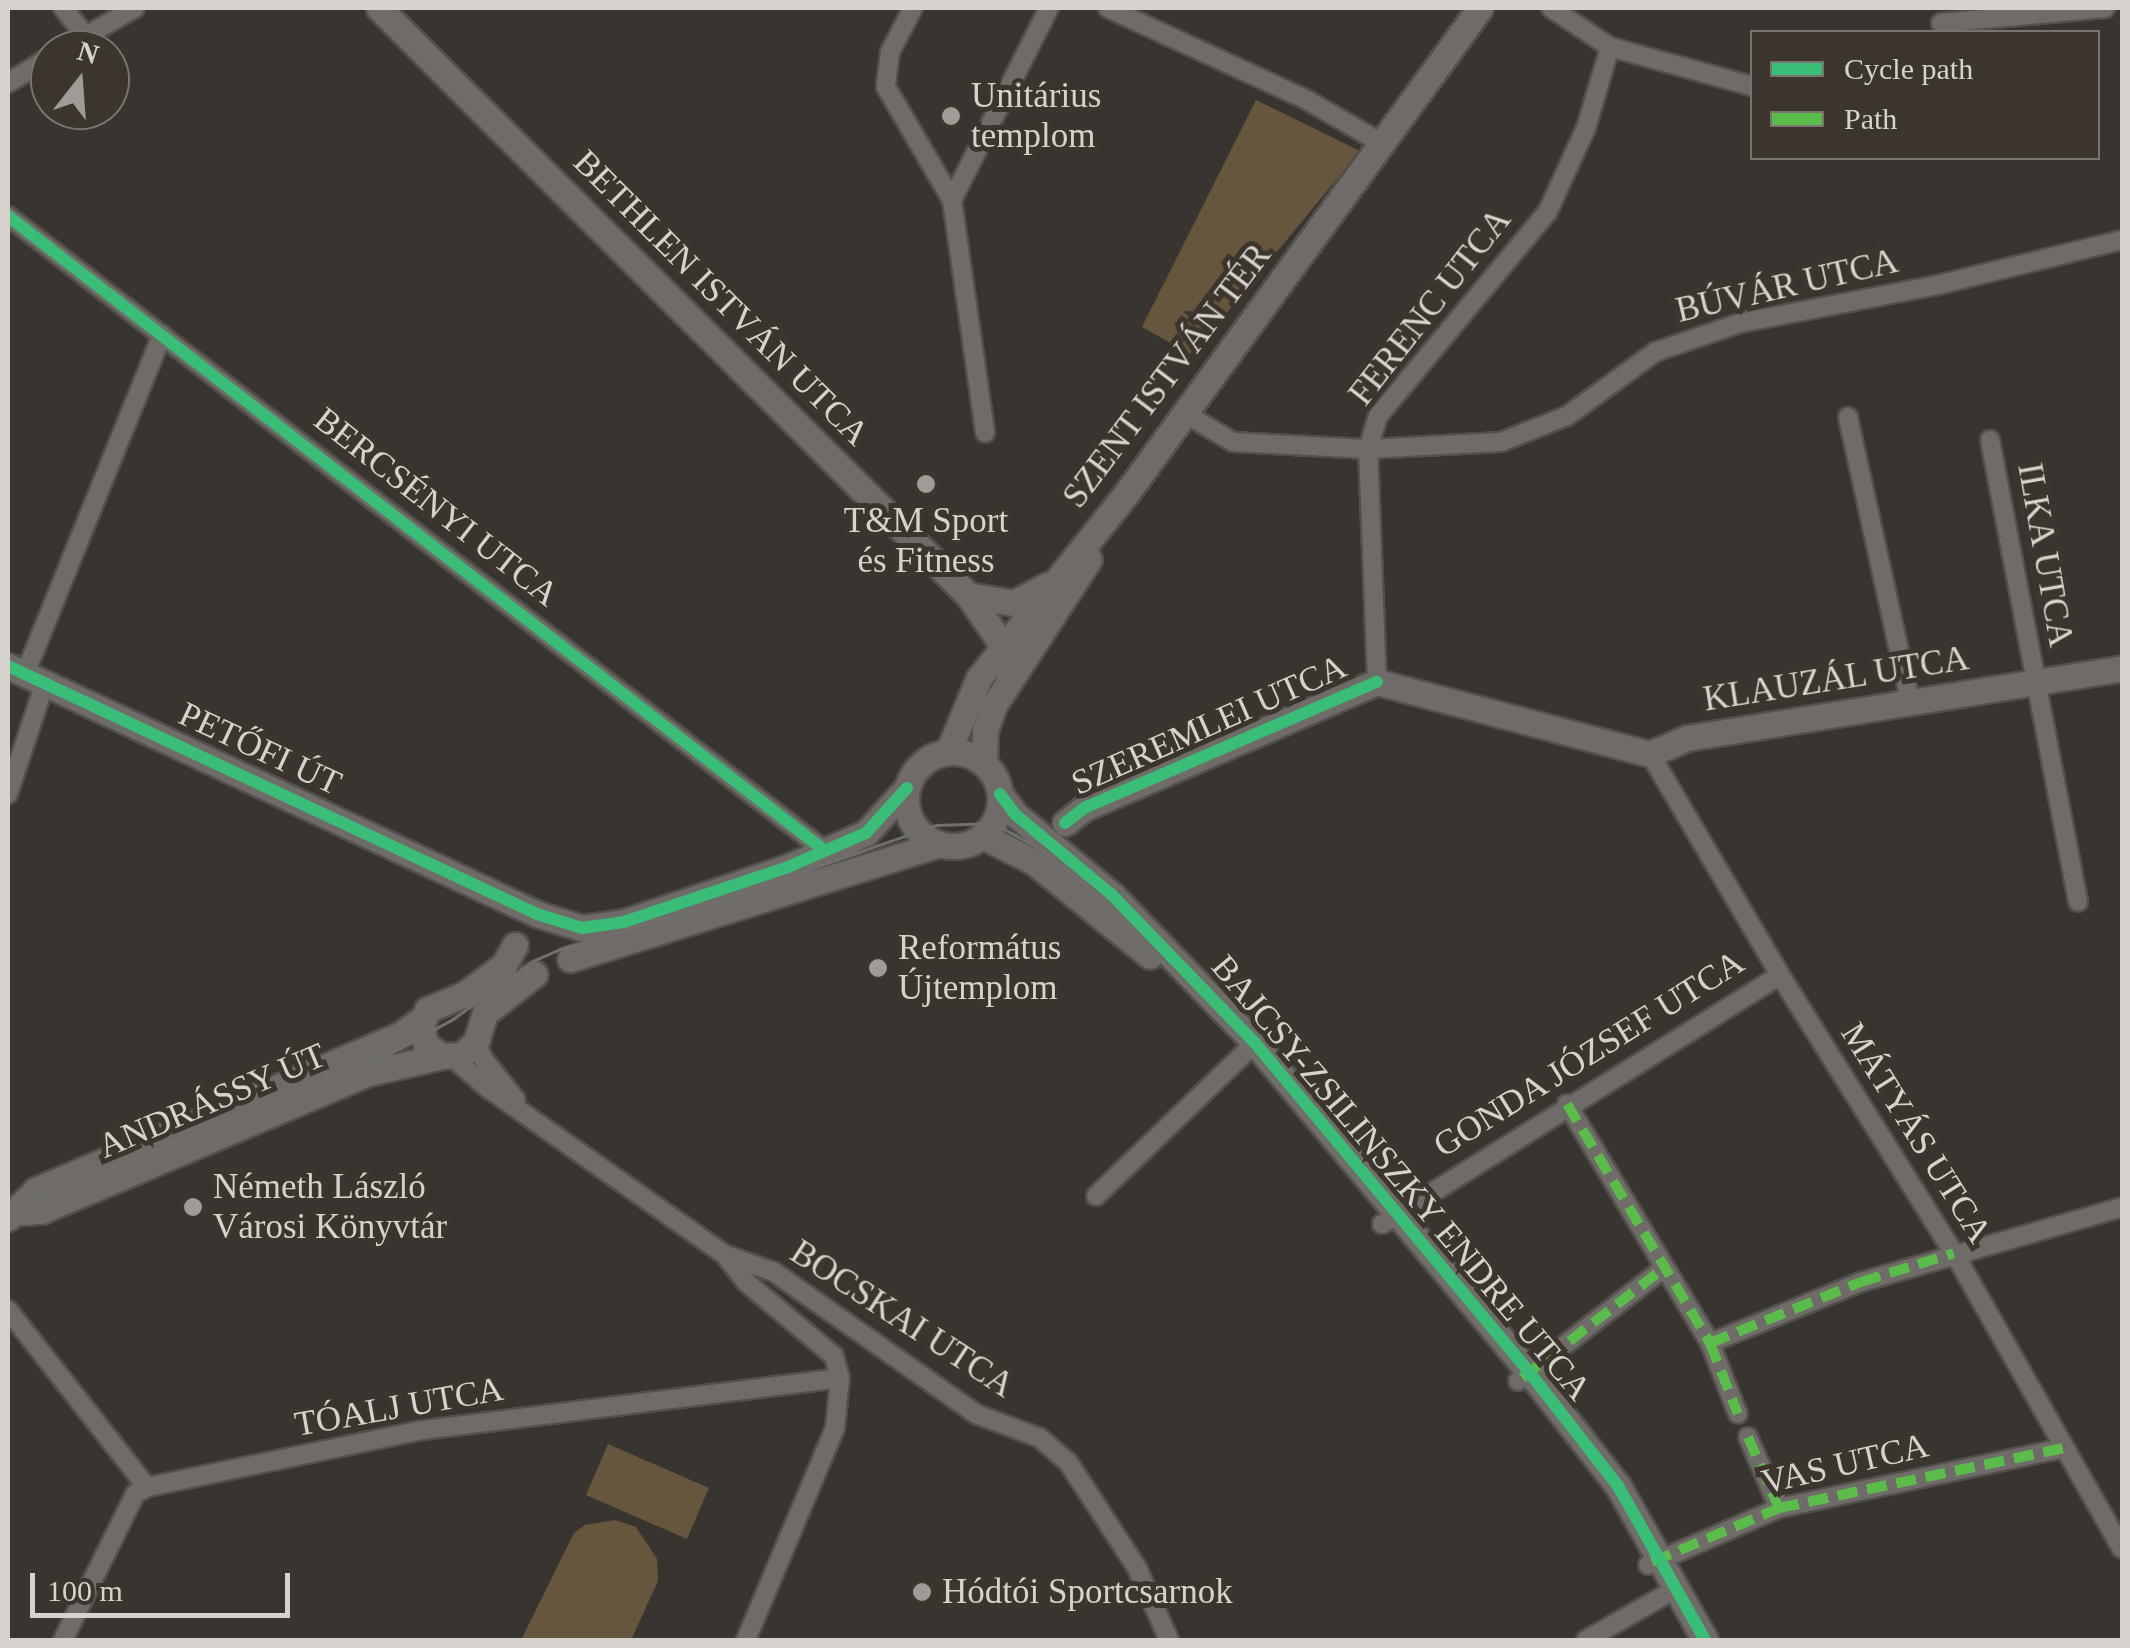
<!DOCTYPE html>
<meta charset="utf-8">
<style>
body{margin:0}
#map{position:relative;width:2130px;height:1648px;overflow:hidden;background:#383430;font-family:"Times New Roman",serif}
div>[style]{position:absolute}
.green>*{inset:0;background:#67563e}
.roads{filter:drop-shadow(2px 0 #53504c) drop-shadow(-2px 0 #53504c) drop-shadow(0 2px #53504c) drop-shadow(0 -2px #53504c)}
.street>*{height:18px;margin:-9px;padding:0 9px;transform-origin:9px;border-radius:9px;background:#6f6b68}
.secondary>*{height:25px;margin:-12.5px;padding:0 12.5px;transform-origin:12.5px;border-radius:12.5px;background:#6f6b68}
.secondary>.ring{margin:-12.5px;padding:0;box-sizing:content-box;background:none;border:25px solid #6f6b68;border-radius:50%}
.tram>*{height:2.5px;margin:-1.25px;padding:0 1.25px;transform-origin:1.25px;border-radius:1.25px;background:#716f6c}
.quiet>*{height:10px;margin-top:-5px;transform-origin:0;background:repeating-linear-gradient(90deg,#5cbc4b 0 20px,transparent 0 30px)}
.cycleway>*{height:12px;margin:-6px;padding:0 6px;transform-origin:6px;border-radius:6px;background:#3abd76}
.dots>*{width:28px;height:28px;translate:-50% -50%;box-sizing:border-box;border:5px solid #3b352d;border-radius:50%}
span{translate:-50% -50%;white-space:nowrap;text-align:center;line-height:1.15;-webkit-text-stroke:10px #3b352d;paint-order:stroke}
.poi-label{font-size:35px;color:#d6d3ce}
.left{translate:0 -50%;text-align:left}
.street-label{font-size:35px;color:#d6d3ce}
.frame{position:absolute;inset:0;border:10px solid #d6d3ce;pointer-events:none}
.legend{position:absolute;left:1750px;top:30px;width:350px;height:130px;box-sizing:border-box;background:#3b352d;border:2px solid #79746d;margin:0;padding:12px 18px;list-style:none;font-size:30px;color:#d6d3ce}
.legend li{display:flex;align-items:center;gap:20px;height:50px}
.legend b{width:50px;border:2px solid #79746d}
.north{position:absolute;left:30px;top:30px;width:100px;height:100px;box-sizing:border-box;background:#3b352d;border:2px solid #79746d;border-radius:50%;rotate:17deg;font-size:28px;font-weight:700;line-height:40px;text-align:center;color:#d6d3ce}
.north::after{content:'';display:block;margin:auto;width:35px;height:45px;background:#9f9b97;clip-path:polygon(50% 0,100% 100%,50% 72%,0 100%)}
.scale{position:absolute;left:30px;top:1573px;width:260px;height:45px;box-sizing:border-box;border:5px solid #d6d3ce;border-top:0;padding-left:12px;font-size:30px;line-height:35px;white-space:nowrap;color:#d6d3ce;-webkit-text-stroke:8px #3b352d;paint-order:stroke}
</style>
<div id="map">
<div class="green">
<div style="clip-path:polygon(1256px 100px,1360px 151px,1192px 355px,1142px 327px)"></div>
<div style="clip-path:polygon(608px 1444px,709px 1488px,687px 1539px,586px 1495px)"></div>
<div style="clip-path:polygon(615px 1520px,636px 1527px,657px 1559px,658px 1581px,631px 1640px,521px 1640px,574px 1533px,585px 1525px)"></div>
</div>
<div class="roads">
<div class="street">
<div style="left:63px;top:8px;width:35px;rotate:51deg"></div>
<div style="left:913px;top:8px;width:50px;rotate:117.6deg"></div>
<div style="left:890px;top:52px;width:35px;rotate:97deg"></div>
<div style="left:886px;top:87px;width:131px;rotate:59.7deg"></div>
<div style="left:952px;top:200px;width:235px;rotate:81.9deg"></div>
<div style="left:1108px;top:8px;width:219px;rotate:24.8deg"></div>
<div style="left:1307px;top:100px;width:88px;rotate:30.1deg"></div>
<div style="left:1551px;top:8px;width:71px;rotate:33.5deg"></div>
<div style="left:1610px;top:47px;width:147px;rotate:15.4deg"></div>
<div style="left:1941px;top:23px;width:165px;rotate:-5.2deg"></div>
<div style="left:61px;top:50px;width:85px;rotate:-29.6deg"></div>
<div style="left:8px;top:83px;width:49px;rotate:-31.8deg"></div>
<div style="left:952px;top:200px;width:215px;rotate:-63.2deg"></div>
<div style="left:8px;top:216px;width:1033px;rotate:37.85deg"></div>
<div style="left:1184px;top:413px;width:57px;rotate:30.6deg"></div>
<div style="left:1233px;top:442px;width:135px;rotate:3deg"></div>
<div style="left:1368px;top:449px;width:133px;rotate:-3deg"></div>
<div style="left:1501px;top:442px;width:71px;rotate:-21.5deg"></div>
<div style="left:1567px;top:416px;width:109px;rotate:-36deg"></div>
<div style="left:1655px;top:352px;width:90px;rotate:-18.8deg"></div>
<div style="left:1740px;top:323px;width:201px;rotate:-10.9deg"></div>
<div style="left:1937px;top:285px;width:190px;rotate:-13.7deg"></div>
<div style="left:1848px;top:417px;width:291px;rotate:77.7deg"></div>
<div style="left:1990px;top:440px;width:470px;rotate:79.2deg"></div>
<div style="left:25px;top:674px;width:366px;rotate:-68deg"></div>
<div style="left:1377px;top:682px;width:233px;rotate:-92.2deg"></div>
<div style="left:1368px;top:449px;width:34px;rotate:-73deg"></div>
<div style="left:1378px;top:416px;width:266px;rotate:-50.3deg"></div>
<div style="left:1548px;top:211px;width:91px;rotate:-65.4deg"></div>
<div style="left:1586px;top:128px;width:84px;rotate:-73.5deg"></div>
<div style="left:1650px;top:754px;width:256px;rotate:59.5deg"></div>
<div style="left:1780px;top:975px;width:328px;rotate:58deg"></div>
<div style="left:1954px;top:1253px;width:340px;rotate:60.4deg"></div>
<div style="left:8px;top:794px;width:117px;rotate:-71.6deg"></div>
<div style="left:476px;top:1042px;width:20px;rotate:66deg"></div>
<div style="left:484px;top:1060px;width:51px;rotate:51.3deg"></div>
<div style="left:452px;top:1057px;width:49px;rotate:40.9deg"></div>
<div style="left:489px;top:1089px;width:289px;rotate:35.1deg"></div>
<div style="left:725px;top:1255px;width:34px;rotate:52deg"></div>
<div style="left:746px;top:1282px;width:115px;rotate:40.1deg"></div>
<div style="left:834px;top:1356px;width:23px;rotate:75deg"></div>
<div style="left:840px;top:1378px;width:50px;rotate:95.7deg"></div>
<div style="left:835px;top:1428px;width:230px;rotate:112.8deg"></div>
<div style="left:1567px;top:1104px;width:279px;rotate:59.1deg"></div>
<div style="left:1710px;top:1343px;width:76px;rotate:68.5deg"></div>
<div style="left:1096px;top:1196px;width:221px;rotate:-43.9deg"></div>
<div style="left:1382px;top:1224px;width:469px;rotate:-32deg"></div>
<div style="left:726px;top:1255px;width:51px;rotate:19.5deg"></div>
<div style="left:774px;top:1272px;width:247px;rotate:35.1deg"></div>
<div style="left:976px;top:1414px;width:68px;rotate:20.6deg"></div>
<div style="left:1040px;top:1438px;width:37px;rotate:41deg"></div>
<div style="left:1068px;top:1462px;width:126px;rotate:56.9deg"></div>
<div style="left:1137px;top:1568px;width:79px;rotate:66deg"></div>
<div style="left:8px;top:1310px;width:225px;rotate:51.9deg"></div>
<div style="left:1710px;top:1343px;width:163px;rotate:-22deg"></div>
<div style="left:1861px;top:1282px;width:272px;rotate:-16deg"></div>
<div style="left:1518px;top:1381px;width:185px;rotate:-37.7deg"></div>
<div style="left:1748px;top:1437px;width:77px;rotate:66.4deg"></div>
<div style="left:1648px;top:1565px;width:143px;rotate:-23.5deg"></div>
<div style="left:1779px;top:1508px;width:291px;rotate:-11.9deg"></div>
<div style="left:63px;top:1640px;width:163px;rotate:-63.7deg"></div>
<div style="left:135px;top:1494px;width:14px;rotate:-30deg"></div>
<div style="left:147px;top:1487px;width:282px;rotate:-11.7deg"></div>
<div style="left:423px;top:1430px;width:420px;rotate:-7.1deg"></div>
<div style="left:1586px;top:1640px;width:105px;rotate:-29.7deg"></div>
</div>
<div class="secondary">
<div style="left:379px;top:8px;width:832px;rotate:44.9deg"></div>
<div style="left:968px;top:595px;width:63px;rotate:55.3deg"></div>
<div style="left:1004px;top:647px;width:29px;rotate:80deg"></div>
<div style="left:968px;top:595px;width:47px;rotate:9.9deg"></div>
<div style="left:1014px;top:603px;width:38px;rotate:-28deg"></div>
<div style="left:8px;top:666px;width:584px;rotate:25.12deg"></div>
<div style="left:537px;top:914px;width:47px;rotate:17.3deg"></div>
<div style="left:582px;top:928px;width:42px;rotate:-8.1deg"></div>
<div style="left:624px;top:922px;width:173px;rotate:-18.5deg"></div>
<div style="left:788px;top:867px;width:85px;rotate:-23.6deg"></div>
<div style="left:866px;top:833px;width:61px;rotate:-47.7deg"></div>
<div style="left:948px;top:752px;width:80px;rotate:-67.3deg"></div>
<div style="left:979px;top:678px;width:236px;rotate:-51.4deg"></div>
<div style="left:1126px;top:494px;width:601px;rotate:-53.93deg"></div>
<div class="ring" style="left:906px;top:752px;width:69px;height:69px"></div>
<div style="left:984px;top:764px;width:34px;rotate:-88deg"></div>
<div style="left:985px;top:730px;width:27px;rotate:-70deg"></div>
<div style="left:994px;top:705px;width:174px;rotate:-56.9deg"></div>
<div style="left:1000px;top:794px;width:26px;rotate:53deg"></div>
<div style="left:1016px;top:815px;width:125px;rotate:39.8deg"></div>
<div style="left:1112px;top:895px;width:206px;rotate:46deg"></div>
<div style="left:1255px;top:1043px;width:428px;rotate:50.2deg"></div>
<div style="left:1529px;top:1372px;width:145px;rotate:52deg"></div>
<div style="left:1618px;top:1486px;width:177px;rotate:60.5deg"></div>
<div style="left:1065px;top:823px;width:24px;rotate:-38deg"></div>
<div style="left:1084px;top:808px;width:319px;rotate:-23.3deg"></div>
<div style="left:1377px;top:682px;width:282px;rotate:14.8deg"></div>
<div style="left:1650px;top:754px;width:40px;rotate:-23.4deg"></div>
<div style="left:1687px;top:738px;width:441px;rotate:-9.1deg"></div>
<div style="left:983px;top:836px;width:57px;rotate:27deg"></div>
<div style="left:1034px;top:862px;width:149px;rotate:39deg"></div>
<div style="left:515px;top:945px;width:23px;rotate:119deg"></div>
<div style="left:504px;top:965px;width:49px;rotate:143.4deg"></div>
<div style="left:465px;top:994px;width:41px;rotate:157.2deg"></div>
<div style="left:427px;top:1010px;width:18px;rotate:109deg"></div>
<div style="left:421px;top:1027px;width:19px;rotate:74deg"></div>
<div style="left:426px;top:1045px;width:19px;rotate:35deg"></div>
<div style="left:442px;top:1056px;width:20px;rotate:-3deg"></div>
<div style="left:462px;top:1055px;width:19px;rotate:-43deg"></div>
<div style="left:476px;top:1042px;width:30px;rotate:-73deg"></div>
<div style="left:485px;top:1013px;width:63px;rotate:-38deg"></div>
<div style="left:570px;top:959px;width:387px;rotate:-17.3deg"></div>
<div style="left:10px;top:1213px;width:31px;rotate:-4deg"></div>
<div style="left:41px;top:1211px;width:355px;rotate:-22.9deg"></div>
<div style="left:368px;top:1073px;width:76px;rotate:-12.9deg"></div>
<div style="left:8px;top:1218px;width:40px;rotate:-45deg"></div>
<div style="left:36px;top:1190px;width:396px;rotate:-23.1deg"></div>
<div style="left:400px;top:1035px;width:29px;rotate:-36deg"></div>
</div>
</div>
<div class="tram">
<div style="left:8px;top:1206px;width:32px;rotate:-16deg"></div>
<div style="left:39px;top:1197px;width:380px;rotate:-22.2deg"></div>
<div style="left:391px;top:1053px;width:71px;rotate:-28.7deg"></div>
<div style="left:453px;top:1019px;width:99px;rotate:-35.9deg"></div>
<div style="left:533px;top:961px;width:30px;rotate:-24deg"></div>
<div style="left:560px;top:949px;width:126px;rotate:-16.1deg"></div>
<div style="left:681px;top:914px;width:271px;rotate:-19.2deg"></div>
<div style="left:937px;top:825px;width:57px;rotate:-2deg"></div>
<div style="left:994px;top:823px;width:55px;rotate:29.4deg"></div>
<div style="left:1042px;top:850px;width:75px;rotate:39deg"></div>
<div style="left:1100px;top:897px;width:213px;rotate:46deg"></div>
<div style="left:1248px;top:1050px;width:427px;rotate:49.9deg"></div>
<div style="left:1523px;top:1377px;width:142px;rotate:52.2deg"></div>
<div style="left:1610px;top:1489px;width:175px;rotate:59.8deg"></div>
</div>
<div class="quiet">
<div style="left:1567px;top:1104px;width:279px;rotate:59.1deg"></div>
<div style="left:1710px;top:1343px;width:76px;rotate:68.5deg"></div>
<div style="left:1710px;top:1343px;width:163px;rotate:-22deg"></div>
<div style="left:1861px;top:1282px;width:97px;rotate:-17.3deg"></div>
<div style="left:1522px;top:1378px;width:180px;rotate:-37.8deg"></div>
<div style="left:1748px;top:1437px;width:77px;rotate:66.4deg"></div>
<div style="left:1652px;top:1562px;width:138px;rotate:-23deg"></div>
<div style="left:1779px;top:1508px;width:291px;rotate:-11.9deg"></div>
</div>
<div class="cycleway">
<div style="left:8px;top:216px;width:1033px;rotate:37.85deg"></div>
<div style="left:8px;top:666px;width:584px;rotate:25.12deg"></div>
<div style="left:537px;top:914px;width:47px;rotate:17.3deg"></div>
<div style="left:582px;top:928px;width:42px;rotate:-8.1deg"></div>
<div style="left:624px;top:922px;width:173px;rotate:-18.5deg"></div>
<div style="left:788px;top:867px;width:85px;rotate:-23.6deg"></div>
<div style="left:866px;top:833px;width:61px;rotate:-47.7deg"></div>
<div style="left:1000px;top:794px;width:26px;rotate:53deg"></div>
<div style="left:1016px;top:815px;width:125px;rotate:39.8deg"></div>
<div style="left:1112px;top:895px;width:206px;rotate:46deg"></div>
<div style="left:1255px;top:1043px;width:428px;rotate:50.2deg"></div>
<div style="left:1529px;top:1372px;width:145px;rotate:52deg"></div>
<div style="left:1618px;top:1486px;width:177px;rotate:60.5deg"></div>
<div style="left:1065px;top:823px;width:24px;rotate:-38deg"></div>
<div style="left:1084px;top:808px;width:319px;rotate:-23.3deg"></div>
</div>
<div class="dots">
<div style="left:951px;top:116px;background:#9f9b97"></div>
<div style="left:926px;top:484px;background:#9f9b97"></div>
<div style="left:878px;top:968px;background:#9f9b97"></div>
<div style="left:193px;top:1207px;background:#9f9b97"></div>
<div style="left:922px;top:1592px;background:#9f9b97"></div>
</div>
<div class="poi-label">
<span class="left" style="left:971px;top:116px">Unitárius<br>templom</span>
<span style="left:926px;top:541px">T&amp;M Sport<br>és Fitness</span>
<span class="left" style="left:898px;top:968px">Református<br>Újtemplom</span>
<span class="left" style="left:213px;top:1207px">Németh László<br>Városi Könyvtár</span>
<span class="left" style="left:942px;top:1592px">Hódtói Sportcsarnok</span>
</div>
<div class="street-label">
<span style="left:1787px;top:286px;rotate:-13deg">BÚVÁR UTCA</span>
<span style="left:721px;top:298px;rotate:45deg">BETHLEN ISTVÁN UTCA</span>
<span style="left:1430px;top:307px;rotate:-52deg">FERENC UTCA</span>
<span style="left:1167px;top:376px;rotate:-53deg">SZENT ISTVÁN TÉR</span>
<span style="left:436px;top:507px;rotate:38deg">BERCSÉNYI UTCA</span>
<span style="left:2045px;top:555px;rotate:80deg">ILKA UTCA</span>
<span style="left:1836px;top:679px;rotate:-9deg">KLAUZÁL UTCA</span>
<span style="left:1209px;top:725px;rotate:-24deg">SZEREMLEI UTCA</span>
<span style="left:260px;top:749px;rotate:25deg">PETŐFI ÚT</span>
<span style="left:1589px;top:1054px;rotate:-32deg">GONDA JÓZSEF UTCA</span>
<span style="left:212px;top:1101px;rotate:-23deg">ANDRÁSSY ÚT</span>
<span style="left:1916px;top:1133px;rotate:58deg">MÁTYÁS UTCA</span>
<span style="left:1401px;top:1178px;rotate:50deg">BAJCSY-ZSILINSZKY ENDRE UTCA</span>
<span style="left:902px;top:1319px;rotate:33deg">BOCSKAI UTCA</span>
<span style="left:399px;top:1407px;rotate:-10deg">TÓALJ UTCA</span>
<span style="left:1845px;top:1464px;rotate:-13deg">VAS UTCA</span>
</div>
<div class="frame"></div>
<ul class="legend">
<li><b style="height:12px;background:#3abd76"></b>Cycle path</li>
<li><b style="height:12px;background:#5cbc4b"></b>Path</li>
</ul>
<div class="north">N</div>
<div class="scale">100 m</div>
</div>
